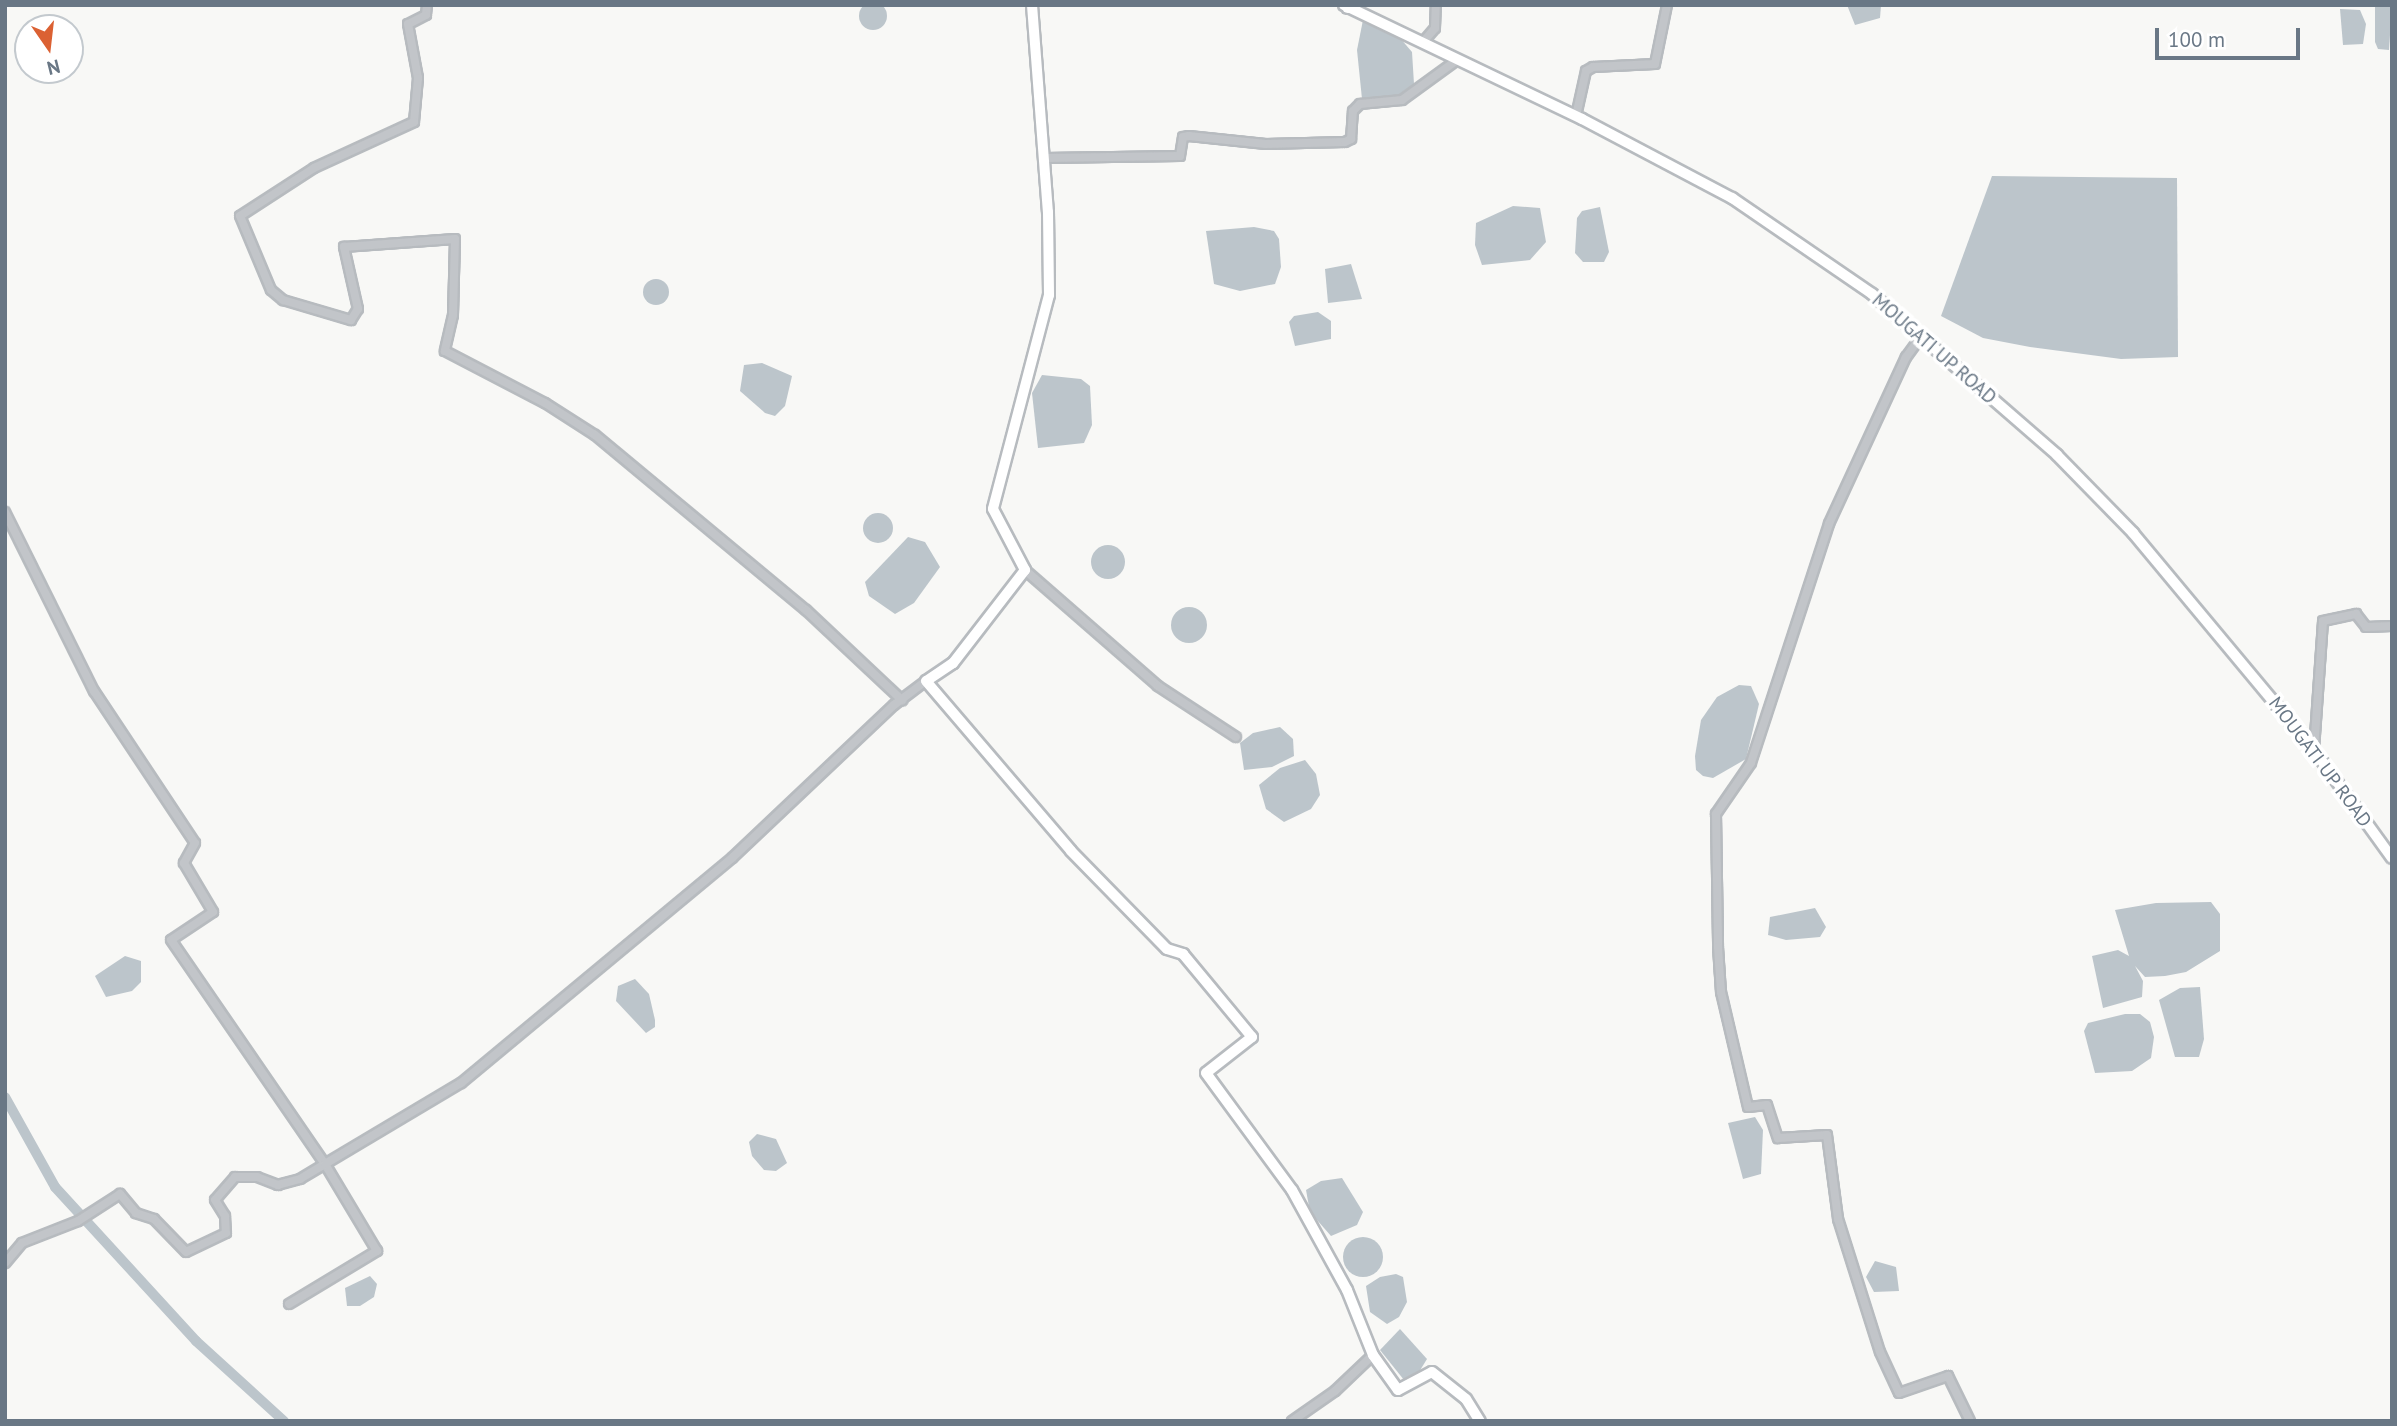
<!DOCTYPE html>
<style>
body{margin:0}
#map{position:relative;width:2397px;height:1426px;overflow:hidden;background:#f8f8f6;font-family:"PT Sans",sans-serif}
div>[style]{position:absolute}
.water>*{inset:0;background:#bcc5cb}
.round{border-radius:50%}
.canal>*{height:10px;margin:-5px;padding:0 5px;transform-origin:5px;border-radius:5px;background:#bcc5cb}
.roads{filter:drop-shadow(2px 0 #b7bbbf) drop-shadow(-2px 0 #b7bbbf) drop-shadow(0 2px #b7bbbf) drop-shadow(0 -2px #b7bbbf)}
.street>*{height:8px;margin:-4px;padding:0 4px;transform-origin:4px;border-radius:4px;background:#c2c5c9}
.secondary>*{height:10px;margin:-5px;padding:0 5px;transform-origin:5px;border-radius:5px;background:#fff}
.primary>*{height:12px;margin:-6px;padding:0 6px;transform-origin:6px;border-radius:6px;background:#fff}
span{translate:-50% -50%;white-space:nowrap;text-align:center;line-height:1.15;-webkit-text-stroke:7px #fff;paint-order:stroke}
.street-label{font-size:19px;color:#697785}
.frame{position:absolute;inset:0;border:7px solid #697785;pointer-events:none}
.north{position:absolute;left:14px;top:14px;width:70px;height:70px;box-sizing:border-box;background:#fff;border:2px solid #c3c9ce;border-radius:50%;rotate:166deg;font-size:19px;font-weight:700;line-height:28px;text-align:center;color:#697785}
.north::after{content:'';display:block;margin:auto;width:24px;height:32px;background:#db6133;clip-path:polygon(50% 0,100% 100%,50% 72%,0 100%)}
.scale{position:absolute;left:2155px;top:28px;width:145px;height:32px;box-sizing:border-box;border:4px solid #697785;border-top:0;padding-left:9px;font-size:21px;line-height:24px;white-space:nowrap;color:#697785;-webkit-text-stroke:5px #fff;paint-order:stroke}
</style>
<div id="map">
<div class="water">
<div class="round" style="left:859px;top:2px;width:28px;height:28px"></div>
<div style="clip-path:polygon(1847px 5px,1881px 5px,1880px 18px,1855px 25px)"></div>
<div style="clip-path:polygon(2375px 5px,2392px 5px,2389px 50px,2378px 49px,2375px 42px)"></div>
<div style="clip-path:polygon(2340px 9px,2360px 10px,2366px 24px,2363px 44px,2343px 45px)"></div>
<div style="clip-path:polygon(1363px 20px,1400px 38px,1412px 52px,1414px 84px,1402px 97px,1362px 99px,1357px 50px)"></div>
<div style="clip-path:polygon(1992px 176px,2177px 178px,2178px 357px,2121px 359px,2030px 347px,1983px 338px,1941px 316px)"></div>
<div style="clip-path:polygon(1513px 206px,1540px 208px,1546px 242px,1530px 260px,1482px 265px,1475px 245px,1476px 223px)"></div>
<div style="clip-path:polygon(1600px 207px,1609px 252px,1604px 262px,1583px 262px,1575px 253px,1577px 218px,1582px 211px)"></div>
<div style="clip-path:polygon(1254px 227px,1274px 231px,1279px 239px,1281px 267px,1275px 284px,1240px 291px,1214px 284px,1206px 231px)"></div>
<div style="clip-path:polygon(1351px 264px,1362px 299px,1328px 303px,1325px 269px)"></div>
<div class="round" style="left:643px;top:279px;width:26px;height:26px"></div>
<div style="clip-path:polygon(1318px 312px,1331px 321px,1331px 339px,1295px 346px,1289px 322px,1294px 316px)"></div>
<div style="clip-path:polygon(762px 363px,792px 376px,785px 406px,775px 416px,765px 413px,740px 391px,744px 365px)"></div>
<div style="clip-path:polygon(1042px 375px,1081px 379px,1090px 386px,1092px 425px,1084px 443px,1038px 448px,1032px 393px)"></div>
<div class="round" style="left:863px;top:513px;width:30px;height:30px"></div>
<div style="clip-path:polygon(908px 537px,925px 542px,940px 567px,914px 603px,895px 614px,869px 596px,865px 582px)"></div>
<div class="round" style="left:1091px;top:545px;width:34px;height:34px"></div>
<div class="round" style="left:1171px;top:607px;width:36px;height:36px"></div>
<div style="clip-path:polygon(1739px 685px,1751px 686px,1759px 704px,1746px 759px,1713px 778px,1703px 776px,1696px 770px,1695px 756px,1701px 720px,1717px 697px)"></div>
<div style="clip-path:polygon(1280px 727px,1293px 739px,1294px 756px,1272px 767px,1244px 770px,1240px 743px,1253px 733px)"></div>
<div style="clip-path:polygon(1305px 760px,1316px 774px,1320px 795px,1311px 809px,1284px 822px,1266px 809px,1259px 785px,1280px 768px)"></div>
<div style="clip-path:polygon(2211px 902px,2220px 914px,2220px 951px,2186px 972px,2165px 976px,2145px 977px,2135px 966px,2143px 981px,2142px 997px,2103px 1008px,2092px 956px,2118px 950px,2129px 956px,2115px 910px,2156px 903px)"></div>
<div style="clip-path:polygon(1815px 908px,1826px 927px,1820px 937px,1786px 940px,1768px 935px,1770px 917px)"></div>
<div style="clip-path:polygon(125px 956px,141px 961px,141px 982px,132px 991px,106px 997px,95px 976px)"></div>
<div style="clip-path:polygon(635px 979px,649px 994px,655px 1020px,655px 1027px,646px 1033px,616px 1001px,618px 986px)"></div>
<div style="clip-path:polygon(2200px 987px,2204px 1039px,2199px 1057px,2175px 1057px,2159px 1000px,2180px 988px)"></div>
<div style="clip-path:polygon(2125px 1014px,2140px 1014px,2150px 1022px,2154px 1037px,2151px 1058px,2132px 1071px,2095px 1073px,2084px 1031px,2088px 1023px)"></div>
<div style="clip-path:polygon(1755px 1117px,1763px 1130px,1761px 1174px,1743px 1179px,1728px 1123px)"></div>
<div style="clip-path:polygon(757px 1134px,776px 1139px,787px 1163px,776px 1171px,764px 1170px,752px 1156px,749px 1142px)"></div>
<div style="clip-path:polygon(1342px 1178px,1363px 1212px,1357px 1225px,1331px 1236px,1310px 1212px,1306px 1190px,1321px 1181px)"></div>
<div class="round" style="left:1343px;top:1237px;width:40px;height:40px"></div>
<div style="clip-path:polygon(1875px 1261px,1896px 1267px,1899px 1291px,1874px 1292px,1866px 1277px)"></div>
<div style="clip-path:polygon(1396px 1274px,1403px 1277px,1407px 1302px,1399px 1317px,1387px 1324px,1370px 1312px,1366px 1286px,1380px 1277px)"></div>
<div style="clip-path:polygon(370px 1276px,377px 1284px,374px 1297px,360px 1306px,347px 1306px,345px 1288px)"></div>
<div style="clip-path:polygon(1400px 1329px,1427px 1359px,1419px 1372px,1404px 1380px,1380px 1350px)"></div>
</div>
<div class="canal">
<div style="left:5px;top:1097px;width:103px;rotate:60.9deg"></div>
<div style="left:55px;top:1187px;width:209px;rotate:47.5deg"></div>
<div style="left:196px;top:1341px;width:119px;rotate:42.3deg"></div>
</div>
<div class="roads">
<div class="street">
<div style="left:427px;top:5px;width:10px;rotate:96deg"></div>
<div style="left:426px;top:15px;width:20px;rotate:153deg"></div>
<div style="left:408px;top:24px;width:55px;rotate:79.5deg"></div>
<div style="left:418px;top:78px;width:44px;rotate:95.2deg"></div>
<div style="left:414px;top:122px;width:110px;rotate:155.3deg"></div>
<div style="left:314px;top:168px;width:88px;rotate:147deg"></div>
<div style="left:240px;top:216px;width:80px;rotate:67.3deg"></div>
<div style="left:271px;top:290px;width:16px;rotate:40deg"></div>
<div style="left:283px;top:300px;width:71px;rotate:16.4deg"></div>
<div style="left:351px;top:320px;width:13px;rotate:-58deg"></div>
<div style="left:358px;top:309px;width:64px;rotate:-102.7deg"></div>
<div style="left:344px;top:247px;width:111px;rotate:-4.1deg"></div>
<div style="left:455px;top:239px;width:76px;rotate:91.5deg"></div>
<div style="left:453px;top:315px;width:37px;rotate:103deg"></div>
<div style="left:445px;top:351px;width:113px;rotate:27.5deg"></div>
<div style="left:545px;top:403px;width:59px;rotate:32.6deg"></div>
<div style="left:595px;top:435px;width:274px;rotate:39.7deg"></div>
<div style="left:806px;top:610px;width:132px;rotate:43.2deg"></div>
<div style="left:1423px;top:42px;width:18px;rotate:-49deg"></div>
<div style="left:1435px;top:28px;width:23px;rotate:-88deg"></div>
<div style="left:1576px;top:116px;width:46px;rotate:-77.5deg"></div>
<div style="left:1586px;top:71px;width:8px;rotate:-30deg"></div>
<div style="left:1593px;top:67px;width:62px;rotate:-2.8deg"></div>
<div style="left:1655px;top:64px;width:60px;rotate:-78.5deg"></div>
<div style="left:1045px;top:158px;width:135px;rotate:-0.8deg"></div>
<div style="left:1180px;top:156px;width:19px;rotate:-81deg"></div>
<div style="left:1183px;top:137px;width:6px;rotate:-9deg"></div>
<div style="left:1189px;top:136px;width:77px;rotate:5.9deg"></div>
<div style="left:1266px;top:144px;width:79px;rotate:-1.5deg"></div>
<div style="left:1345px;top:142px;width:7px;rotate:-27deg"></div>
<div style="left:1351px;top:139px;width:28px;rotate:-86deg"></div>
<div style="left:1353px;top:111px;width:10px;rotate:-45deg"></div>
<div style="left:1360px;top:104px;width:42px;rotate:-5.4deg"></div>
<div style="left:1402px;top:100px;width:68px;rotate:-36deg"></div>
<div style="left:1920px;top:338px;width:24px;rotate:126deg"></div>
<div style="left:1906px;top:357px;width:184px;rotate:114.8deg"></div>
<div style="left:1829px;top:524px;width:251px;rotate:108.1deg"></div>
<div style="left:1751px;top:763px;width:62px;rotate:124.5deg"></div>
<div style="left:1716px;top:814px;width:133px;rotate:89.1deg"></div>
<div style="left:1718px;top:947px;width:45px;rotate:86.2deg"></div>
<div style="left:1721px;top:992px;width:118px;rotate:76.8deg"></div>
<div style="left:1748px;top:1107px;width:19px;rotate:-6deg"></div>
<div style="left:1767px;top:1105px;width:35px;rotate:72deg"></div>
<div style="left:1778px;top:1138px;width:49px;rotate:-3.5deg"></div>
<div style="left:1827px;top:1135px;width:85px;rotate:82.5deg"></div>
<div style="left:1838px;top:1219px;width:139px;rotate:72.5deg"></div>
<div style="left:1880px;top:1352px;width:45px;rotate:65.1deg"></div>
<div style="left:1899px;top:1393px;width:52px;rotate:-19.1deg"></div>
<div style="left:1948px;top:1376px;width:50px;rotate:63.9deg"></div>
<div style="left:5px;top:512px;width:200px;rotate:63.6deg"></div>
<div style="left:94px;top:691px;width:182px;rotate:56.4deg"></div>
<div style="left:195px;top:843px;width:23px;rotate:119deg"></div>
<div style="left:184px;top:863px;width:57px;rotate:59.4deg"></div>
<div style="left:213px;top:912px;width:50px;rotate:146.3deg"></div>
<div style="left:171px;top:940px;width:272px;rotate:55.5deg"></div>
<div style="left:325px;top:1164px;width:29px;rotate:149deg"></div>
<div style="left:300px;top:1179px;width:23px;rotate:165deg"></div>
<div style="left:278px;top:1185px;width:22px;rotate:-159deg"></div>
<div style="left:257px;top:1177px;width:22px;rotate:180deg"></div>
<div style="left:235px;top:1177px;width:30px;rotate:131deg"></div>
<div style="left:215px;top:1200px;width:19px;rotate:58deg"></div>
<div style="left:225px;top:1216px;width:17px;rotate:87deg"></div>
<div style="left:226px;top:1233px;width:44px;rotate:154.6deg"></div>
<div style="left:186px;top:1252px;width:46px;rotate:-134.1deg"></div>
<div style="left:154px;top:1219px;width:19px;rotate:-162deg"></div>
<div style="left:136px;top:1213px;width:25px;rotate:-130deg"></div>
<div style="left:120px;top:1194px;width:50px;rotate:147.3deg"></div>
<div style="left:78px;top:1221px;width:60px;rotate:158.6deg"></div>
<div style="left:22px;top:1243px;width:26px;rotate:130deg"></div>
<div style="left:1025px;top:570px;width:176px;rotate:41.1deg"></div>
<div style="left:1158px;top:686px;width:93px;rotate:33.2deg"></div>
<div style="left:2314px;top:750px;width:129px;rotate:-86deg"></div>
<div style="left:2323px;top:621px;width:34px;rotate:-12deg"></div>
<div style="left:2356px;top:614px;width:16px;rotate:52deg"></div>
<div style="left:2366px;top:627px;width:26px;rotate:-2deg"></div>
<div style="left:289px;top:1304px;width:103px;rotate:-31.1deg"></div>
<div style="left:377px;top:1251px;width:101px;rotate:-120.9deg"></div>
<div style="left:325px;top:1164px;width:158px;rotate:-30.8deg"></div>
<div style="left:461px;top:1083px;width:352px;rotate:-39.7deg"></div>
<div style="left:732px;top:858px;width:223px;rotate:-43.4deg"></div>
<div style="left:894px;top:705px;width:40px;rotate:-37deg"></div>
<div style="left:1292px;top:1421px;width:52px;rotate:-34.9deg"></div>
<div style="left:1335px;top:1391px;width:52px;rotate:-43.5deg"></div>
</div>
<div class="secondary">
<div style="left:1032px;top:5px;width:208px;rotate:85.6deg"></div>
<div style="left:1048px;top:212px;width:83px;rotate:89.3deg"></div>
<div style="left:1049px;top:295px;width:221px;rotate:104.7deg"></div>
<div style="left:993px;top:509px;width:69px;rotate:62.3deg"></div>
<div style="left:1025px;top:570px;width:118px;rotate:127.7deg"></div>
<div style="left:953px;top:663px;width:32px;rotate:146deg"></div>
<div style="left:926px;top:681px;width:223px;rotate:49.5deg"></div>
<div style="left:1071px;top:851px;width:137px;rotate:45.6deg"></div>
<div style="left:1167px;top:949px;width:17px;rotate:17deg"></div>
<div style="left:1183px;top:954px;width:108px;rotate:50.3deg"></div>
<div style="left:1252px;top:1037px;width:58px;rotate:142deg"></div>
<div style="left:1206px;top:1073px;width:145px;rotate:53.7deg"></div>
<div style="left:1292px;top:1190px;width:114px;rotate:61.2deg"></div>
<div style="left:1347px;top:1290px;width:70px;rotate:68.2deg"></div>
<div style="left:1373px;top:1355px;width:43px;rotate:54.5deg"></div>
<div style="left:1398px;top:1390px;width:38px;rotate:-28deg"></div>
<div style="left:1432px;top:1372px;width:43px;rotate:38.5deg"></div>
<div style="left:1466px;top:1399px;width:26px;rotate:58deg"></div>
<div style="left:1344px;top:5px;width:264px;rotate:25.6deg"></div>
<div style="left:1582px;top:119px;width:170px;rotate:27.8deg"></div>
<div style="left:1732px;top:198px;width:170px;rotate:34.4deg"></div>
<div style="left:1872px;top:294px;width:245px;rotate:41deg"></div>
<div style="left:2057px;top:455px;width:109px;rotate:45.7deg"></div>
<div style="left:2133px;top:533px;width:283px;rotate:50.2deg"></div>
<div style="left:2314px;top:750px;width:133px;rotate:54.2deg"></div>
</div>
<div class="primary">
<div style="left:1348px;top:7px;width:2px;rotate:-90deg"></div>
</div>
</div>
<div class="street-label">
<span style="left:1934px;top:349px;rotate:41deg">MOUGATI UP ROAD</span>
<span style="left:2320px;top:762px;rotate:53deg">MOUGATI UP ROAD</span>
</div>
<div class="frame"></div>
<div class="north">N</div>
<div class="scale">100 m</div>
</div>
